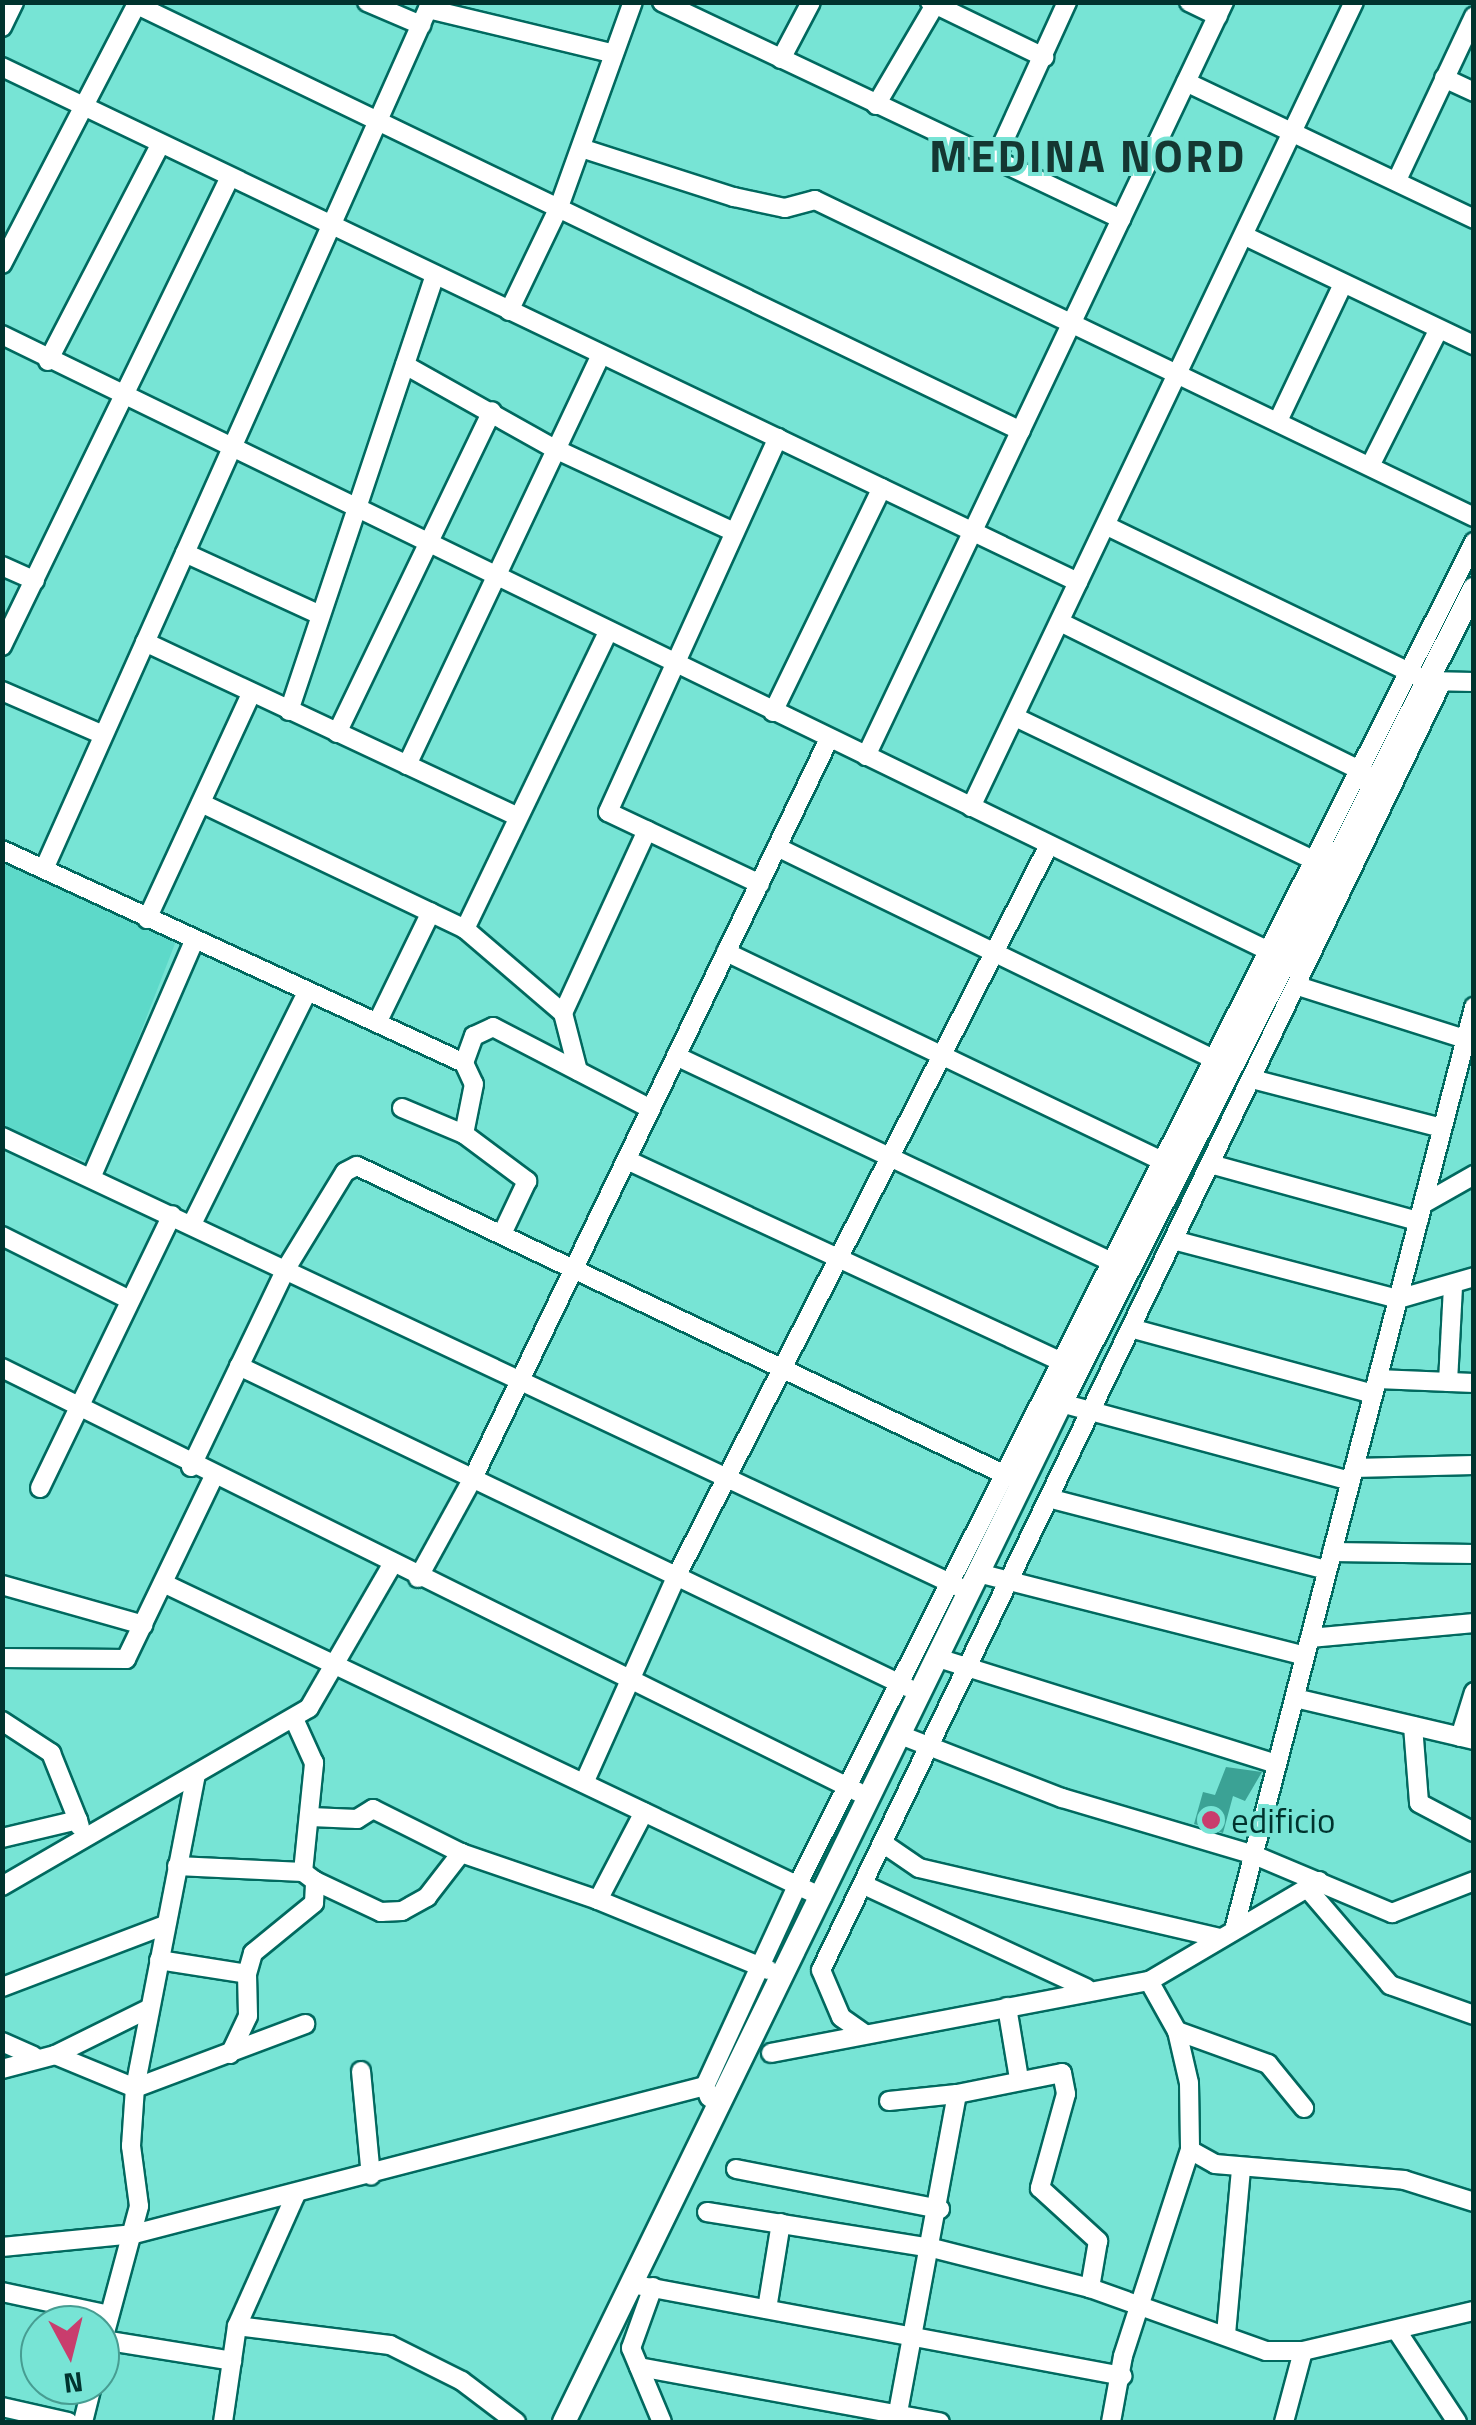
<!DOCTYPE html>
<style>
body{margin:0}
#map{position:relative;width:1476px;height:2425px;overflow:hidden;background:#77e4d5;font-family:"Titillium Web",sans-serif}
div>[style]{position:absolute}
.built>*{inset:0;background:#5dd9c9}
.building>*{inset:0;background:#3ba295}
.roads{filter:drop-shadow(2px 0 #01695f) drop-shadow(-2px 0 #01695f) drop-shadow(0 2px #01695f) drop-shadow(0 -2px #01695f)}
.minor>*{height:18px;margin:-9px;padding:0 9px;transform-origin:9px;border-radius:9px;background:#fff}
.tertiary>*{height:22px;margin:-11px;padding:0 11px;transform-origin:11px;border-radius:11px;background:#fff}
.dots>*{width:28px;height:28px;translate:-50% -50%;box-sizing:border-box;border:5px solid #77e4d5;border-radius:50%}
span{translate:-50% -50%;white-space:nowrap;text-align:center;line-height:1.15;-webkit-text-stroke:8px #77e4d5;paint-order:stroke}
.poi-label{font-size:35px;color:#00332e}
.left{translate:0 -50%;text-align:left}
.district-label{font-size:45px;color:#143732;font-weight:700;letter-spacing:2.5px}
.frame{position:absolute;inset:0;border:5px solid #00332e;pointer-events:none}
.north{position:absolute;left:20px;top:2305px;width:100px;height:100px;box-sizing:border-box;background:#77e4d5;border:2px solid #479d92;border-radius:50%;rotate:173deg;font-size:28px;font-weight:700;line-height:40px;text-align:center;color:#00332e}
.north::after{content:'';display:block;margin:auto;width:35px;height:45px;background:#c93d6d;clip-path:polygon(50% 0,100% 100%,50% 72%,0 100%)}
</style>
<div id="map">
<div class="built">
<div style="clip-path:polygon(3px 860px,176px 941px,90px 1163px,3px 1126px)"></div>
</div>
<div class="building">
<div style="clip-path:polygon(1226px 1767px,1262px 1772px,1245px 1801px,1233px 1796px,1223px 1833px,1194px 1824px,1203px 1792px,1215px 1795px)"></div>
</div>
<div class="roads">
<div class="minor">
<div style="left:367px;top:2px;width:59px;rotate:23.1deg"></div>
<div style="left:662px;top:2px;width:508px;rotate:25.3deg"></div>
<div style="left:930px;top:2px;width:127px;rotate:25.8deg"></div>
<div style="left:1189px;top:2px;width:32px;rotate:26deg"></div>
<div style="left:137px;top:5px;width:981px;rotate:25.73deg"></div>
<div style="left:428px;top:9px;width:188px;rotate:13.5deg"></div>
<div style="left:2px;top:27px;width:28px;rotate:-64deg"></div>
<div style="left:781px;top:59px;width:64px;rotate:-62.2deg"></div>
<div style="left:2px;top:67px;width:1193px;rotate:25.58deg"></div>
<div style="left:1444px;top:78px;width:33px;rotate:25deg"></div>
<div style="left:1186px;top:82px;width:319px;rotate:25.4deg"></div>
<div style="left:876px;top:105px;width:116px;rotate:-59.5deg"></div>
<div style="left:581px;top:148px;width:161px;rotate:17.8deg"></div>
<div style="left:734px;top:197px;width:52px;rotate:12.2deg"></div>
<div style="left:785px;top:208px;width:31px;rotate:-15deg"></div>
<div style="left:815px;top:200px;width:731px;rotate:25.69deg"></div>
<div style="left:995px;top:160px;width:174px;rotate:-65.5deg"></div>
<div style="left:1397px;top:180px;width:181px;rotate:-64.8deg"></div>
<div style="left:1245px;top:236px;width:254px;rotate:25.5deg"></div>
<div style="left:2px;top:264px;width:295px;rotate:-62.6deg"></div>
<div style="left:509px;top:311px;width:115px;rotate:-64.3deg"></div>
<div style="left:559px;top:207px;width:218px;rotate:-70.2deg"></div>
<div style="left:2px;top:335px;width:1416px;rotate:25.93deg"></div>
<div style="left:48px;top:361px;width:241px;rotate:-62.6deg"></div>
<div style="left:405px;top:365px;width:170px;rotate:29.3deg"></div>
<div style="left:553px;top:448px;width:200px;rotate:24.9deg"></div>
<div style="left:1278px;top:421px;width:152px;rotate:-64.6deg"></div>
<div style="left:1370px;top:466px;width:153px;rotate:-63.3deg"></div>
<div style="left:1107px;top:526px;width:356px;rotate:25.8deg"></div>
<div style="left:1427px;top:681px;width:47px;rotate:1.2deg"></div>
<div style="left:185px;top:553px;width:144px;rotate:24.6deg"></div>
<div style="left:2px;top:566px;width:36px;rotate:24deg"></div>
<div style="left:1060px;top:622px;width:341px;rotate:26.3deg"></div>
<div style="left:145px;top:642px;width:408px;rotate:25.1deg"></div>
<div style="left:2px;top:646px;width:519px;rotate:-64.08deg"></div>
<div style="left:2px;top:691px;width:108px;rotate:23.5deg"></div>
<div style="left:289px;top:711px;width:460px;rotate:-71.5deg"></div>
<div style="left:773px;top:712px;width:249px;rotate:-64.1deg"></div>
<div style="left:1015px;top:717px;width:331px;rotate:25.6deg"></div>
<div style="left:337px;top:733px;width:357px;rotate:-64.3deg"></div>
<div style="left:866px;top:756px;width:835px;rotate:-64.6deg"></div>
<div style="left:407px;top:765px;width:454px;rotate:-64.7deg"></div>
<div style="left:201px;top:803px;width:293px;rotate:25.5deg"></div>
<div style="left:465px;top:929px;width:129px;rotate:40.6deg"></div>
<div style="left:971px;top:807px;width:891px;rotate:-64.56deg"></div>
<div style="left:777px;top:847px;width:486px;rotate:25.9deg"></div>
<div style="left:2px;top:850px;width:509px;rotate:24.75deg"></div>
<div style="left:464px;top:1063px;width:23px;rotate:65deg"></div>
<div style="left:474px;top:1084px;width:51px;rotate:101.3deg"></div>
<div style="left:464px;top:1134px;width:79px;rotate:36.7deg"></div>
<div style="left:527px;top:1181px;width:59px;rotate:115.3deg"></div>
<div style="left:44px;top:869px;width:949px;rotate:-65.95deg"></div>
<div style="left:760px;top:884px;width:168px;rotate:-154.7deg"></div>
<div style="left:608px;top:812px;width:411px;rotate:-65.6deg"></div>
<div style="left:147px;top:919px;width:248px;rotate:-65.2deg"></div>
<div style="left:465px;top:929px;width:330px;rotate:-64.3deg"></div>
<div style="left:726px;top:952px;width:484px;rotate:25.6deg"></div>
<div style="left:1301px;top:987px;width:172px;rotate:17.6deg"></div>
<div style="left:377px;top:1023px;width:123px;rotate:-64.1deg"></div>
<div style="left:676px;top:1056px;width:490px;rotate:25.3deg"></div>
<div style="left:464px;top:1063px;width:29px;rotate:-70deg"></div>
<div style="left:474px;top:1036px;width:21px;rotate:-25deg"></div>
<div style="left:493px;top:1027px;width:178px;rotate:27.4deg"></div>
<div style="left:578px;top:1071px;width:60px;rotate:-104.5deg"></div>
<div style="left:563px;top:1013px;width:201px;rotate:-65.3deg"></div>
<div style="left:1256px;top:1080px;width:192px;rotate:14.5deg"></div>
<div style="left:402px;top:1108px;width:67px;rotate:22.8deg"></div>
<div style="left:2px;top:1137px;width:1060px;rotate:25.19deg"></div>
<div style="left:627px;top:1160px;width:487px;rotate:24.9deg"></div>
<div style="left:1214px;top:1165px;width:212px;rotate:15.4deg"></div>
<div style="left:91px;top:1178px;width:258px;rotate:-66.5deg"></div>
<div style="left:1423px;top:1204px;width:59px;rotate:-29.6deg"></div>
<div style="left:192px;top:1224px;width:259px;rotate:-63.6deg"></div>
<div style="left:2px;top:1236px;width:143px;rotate:26.6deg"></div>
<div style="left:1177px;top:1241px;width:228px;rotate:14.7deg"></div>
<div style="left:1398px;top:1299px;width:79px;rotate:-16.1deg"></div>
<div style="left:1134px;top:1329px;width:248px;rotate:15.2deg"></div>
<div style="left:239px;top:1366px;width:741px;rotate:25.67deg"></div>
<div style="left:2px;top:1368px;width:955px;rotate:26.35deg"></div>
<div style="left:1377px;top:1379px;width:97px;rotate:2.4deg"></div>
<div style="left:1448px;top:1382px;width:97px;rotate:-87deg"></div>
<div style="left:1061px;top:1403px;width:300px;rotate:15.1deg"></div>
<div style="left:191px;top:1467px;width:222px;rotate:-64.4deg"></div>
<div style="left:287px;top:1267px;width:111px;rotate:-58.6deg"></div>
<div style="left:345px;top:1172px;width:13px;rotate:-27deg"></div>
<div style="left:357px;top:1166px;width:728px;rotate:25.47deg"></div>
<div style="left:1354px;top:1468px;width:120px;rotate:-1.4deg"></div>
<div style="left:40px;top:1488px;width:303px;rotate:-64.2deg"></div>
<div style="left:1052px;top:1499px;width:284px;rotate:14.5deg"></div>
<div style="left:1332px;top:1552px;width:142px;rotate:0.8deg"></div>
<div style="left:978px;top:1573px;width:337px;rotate:14.2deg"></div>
<div style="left:418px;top:1578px;width:114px;rotate:-61.2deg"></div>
<div style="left:473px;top:1478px;width:820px;rotate:-64.28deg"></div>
<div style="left:163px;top:1583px;width:730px;rotate:25.48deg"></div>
<div style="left:2px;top:1585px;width:147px;rotate:15.8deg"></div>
<div style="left:1310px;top:1638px;width:165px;rotate:-5.2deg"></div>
<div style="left:2px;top:1658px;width:124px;rotate:0.5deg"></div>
<div style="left:126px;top:1659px;width:201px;rotate:-64.3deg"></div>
<div style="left:938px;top:1658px;width:355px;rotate:17.4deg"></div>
<div style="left:1295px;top:1698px;width:184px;rotate:13.2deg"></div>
<div style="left:2px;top:1721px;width:59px;rotate:33.1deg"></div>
<div style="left:51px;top:1753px;width:72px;rotate:68.1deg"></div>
<div style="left:1413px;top:1726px;width:77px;rotate:85.5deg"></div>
<div style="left:1419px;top:1803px;width:62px;rotate:27.8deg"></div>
<div style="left:900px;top:1735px;width:174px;rotate:21.3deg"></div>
<div style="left:1062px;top:1798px;width:200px;rotate:16.5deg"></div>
<div style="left:1254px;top:1855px;width:150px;rotate:22.8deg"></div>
<div style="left:1392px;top:1913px;width:88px;rotate:-21.3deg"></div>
<div style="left:1460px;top:1737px;width:47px;rotate:-72.7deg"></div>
<div style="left:584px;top:1783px;width:226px;rotate:-65.9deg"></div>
<div style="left:676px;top:1577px;width:822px;rotate:-63deg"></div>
<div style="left:311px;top:1817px;width:46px;rotate:2.5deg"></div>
<div style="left:357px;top:1819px;width:19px;rotate:-32deg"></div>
<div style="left:373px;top:1809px;width:98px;rotate:26.6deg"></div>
<div style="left:461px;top:1853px;width:145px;rotate:18.9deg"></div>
<div style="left:598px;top:1900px;width:99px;rotate:-62.4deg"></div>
<div style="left:2px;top:1838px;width:78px;rotate:-13.3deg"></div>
<div style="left:78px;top:1820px;width:7px;rotate:74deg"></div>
<div style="left:884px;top:1844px;width:42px;rotate:34.4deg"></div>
<div style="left:919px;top:1868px;width:309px;rotate:13.1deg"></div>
<div style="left:177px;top:1866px;width:126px;rotate:2.7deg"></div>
<div style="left:315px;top:1881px;width:73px;rotate:25.2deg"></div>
<div style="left:381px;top:1912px;width:21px;rotate:-3deg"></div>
<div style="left:402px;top:1911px;width:29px;rotate:-29deg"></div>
<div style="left:427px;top:1897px;width:56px;rotate:-52.3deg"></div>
<div style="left:1319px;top:1881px;width:197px;rotate:149.5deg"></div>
<div style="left:1149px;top:1981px;width:57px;rotate:60.8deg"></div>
<div style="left:1177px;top:2031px;width:53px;rotate:77deg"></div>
<div style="left:1189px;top:2083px;width:67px;rotate:89.1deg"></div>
<div style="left:1190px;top:2150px;width:29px;rotate:29deg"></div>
<div style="left:1215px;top:2164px;width:190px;rotate:4.8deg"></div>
<div style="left:1404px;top:2180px;width:73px;rotate:17.4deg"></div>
<div style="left:864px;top:1885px;width:245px;rotate:24.9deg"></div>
<div style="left:2px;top:1886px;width:355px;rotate:-30.1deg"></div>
<div style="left:309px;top:1708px;width:168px;rotate:-59.9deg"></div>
<div style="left:1307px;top:1888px;width:128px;rotate:49.4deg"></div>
<div style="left:1390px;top:1985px;width:89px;rotate:19.7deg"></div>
<div style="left:598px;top:1900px;width:185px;rotate:22.3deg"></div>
<div style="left:1235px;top:1926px;width:950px;rotate:-75.42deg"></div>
<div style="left:159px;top:1960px;width:89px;rotate:9deg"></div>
<div style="left:247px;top:1974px;width:42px;rotate:88.6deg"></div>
<div style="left:248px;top:2016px;width:42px;rotate:115.3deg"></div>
<div style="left:247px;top:1974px;width:22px;rotate:-74deg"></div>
<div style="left:253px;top:1953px;width:79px;rotate:-39.3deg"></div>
<div style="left:314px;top:1903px;width:22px;rotate:-87deg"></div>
<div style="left:315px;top:1881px;width:15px;rotate:-143deg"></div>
<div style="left:303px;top:1872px;width:110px;rotate:-84.2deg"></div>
<div style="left:314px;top:1763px;width:48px;rotate:-114.4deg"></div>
<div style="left:2px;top:1987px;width:174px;rotate:-20.8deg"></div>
<div style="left:1007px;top:2007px;width:73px;rotate:80.5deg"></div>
<div style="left:1177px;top:2031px;width:97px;rotate:19.9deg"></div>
<div style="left:1268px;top:2064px;width:57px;rotate:50.7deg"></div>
<div style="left:865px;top:2034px;width:29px;rotate:-145deg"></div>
<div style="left:841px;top:2017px;width:51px;rotate:-113.1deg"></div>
<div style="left:821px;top:1970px;width:1430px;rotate:-64.26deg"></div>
<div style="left:2px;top:2042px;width:34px;rotate:24deg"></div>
<div style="left:771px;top:2053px;width:385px;rotate:-10.8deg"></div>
<div style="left:55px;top:2055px;width:87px;rotate:22.4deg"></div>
<div style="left:135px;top:2088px;width:182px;rotate:-20.6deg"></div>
<div style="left:2px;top:2069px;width:55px;rotate:-14.8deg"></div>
<div style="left:55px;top:2055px;width:106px;rotate:-26.3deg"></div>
<div style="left:361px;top:2071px;width:105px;rotate:84.6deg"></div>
<div style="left:705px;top:2086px;width:222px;rotate:-65.3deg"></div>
<div style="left:798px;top:1884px;width:1503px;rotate:-63.26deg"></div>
<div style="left:957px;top:2094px;width:107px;rotate:-11.3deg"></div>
<div style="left:1062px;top:2073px;width:21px;rotate:79deg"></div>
<div style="left:1066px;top:2094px;width:98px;rotate:105.5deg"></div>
<div style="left:1040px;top:2188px;width:79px;rotate:42.4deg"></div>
<div style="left:1098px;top:2241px;width:48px;rotate:99.7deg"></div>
<div style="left:889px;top:2101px;width:68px;rotate:-5.9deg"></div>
<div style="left:957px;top:2094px;width:334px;rotate:100.5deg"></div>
<div style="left:736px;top:2169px;width:208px;rotate:11.1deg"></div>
<div style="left:707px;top:2212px;width:228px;rotate:9.1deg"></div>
<div style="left:932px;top:2248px;width:163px;rotate:14.2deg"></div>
<div style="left:1090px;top:2288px;width:187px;rotate:19.7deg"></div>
<div style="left:1266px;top:2351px;width:37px"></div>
<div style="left:1303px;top:2351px;width:176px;rotate:-13.2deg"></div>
<div style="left:2px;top:2247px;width:133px;rotate:-5.6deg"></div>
<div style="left:134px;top:2234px;width:590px;rotate:-14.53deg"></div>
<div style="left:705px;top:2086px;width:12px;rotate:70deg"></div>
<div style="left:631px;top:2284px;width:500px;rotate:10.6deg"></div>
<div style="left:653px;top:2287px;width:65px;rotate:109.8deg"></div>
<div style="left:631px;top:2348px;width:80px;rotate:67.3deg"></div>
<div style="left:2px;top:2292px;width:109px;rotate:12.1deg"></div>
<div style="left:767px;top:2309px;width:87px;rotate:-80.8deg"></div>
<div style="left:237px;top:2326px;width:145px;rotate:-65.9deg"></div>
<div style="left:1397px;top:2331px;width:109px;rotate:56.6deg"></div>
<div style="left:1226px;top:2334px;width:167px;rotate:-84.8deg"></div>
<div style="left:103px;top:2340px;width:131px;rotate:9.2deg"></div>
<div style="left:100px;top:2351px;width:150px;rotate:-74.9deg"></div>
<div style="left:139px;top:2206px;width:61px;rotate:-97.6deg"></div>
<div style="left:131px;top:2146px;width:58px;rotate:-86.1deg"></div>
<div style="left:135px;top:2088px;width:316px;rotate:-79deg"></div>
<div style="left:639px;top:2367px;width:306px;rotate:10.4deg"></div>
<div style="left:2px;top:2407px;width:68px;rotate:12.8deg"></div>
<div style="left:83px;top:2422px;width:38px;rotate:-76deg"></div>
<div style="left:223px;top:2422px;width:97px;rotate:-81.7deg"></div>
<div style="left:237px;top:2326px;width:154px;rotate:7.1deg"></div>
<div style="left:390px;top:2345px;width:80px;rotate:26.6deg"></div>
<div style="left:462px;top:2381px;width:68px;rotate:37.2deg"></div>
<div style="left:1111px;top:2422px;width:67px;rotate:-79.7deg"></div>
<div style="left:1123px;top:2356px;width:217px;rotate:-72deg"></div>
<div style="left:1284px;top:2422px;width:73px;rotate:-75deg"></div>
</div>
<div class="tertiary">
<div style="left:564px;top:2422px;width:1134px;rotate:-64deg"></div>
<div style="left:1061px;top:1403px;width:913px;rotate:-63.1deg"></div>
</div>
</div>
<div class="dots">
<div style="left:1211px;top:1820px;background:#c93d6d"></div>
</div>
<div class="poi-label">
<span class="left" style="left:1231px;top:1820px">edificio</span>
</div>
<div class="district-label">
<span style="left:1088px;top:156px">MEDINA NORD</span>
</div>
<div class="frame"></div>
<div class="north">N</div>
</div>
